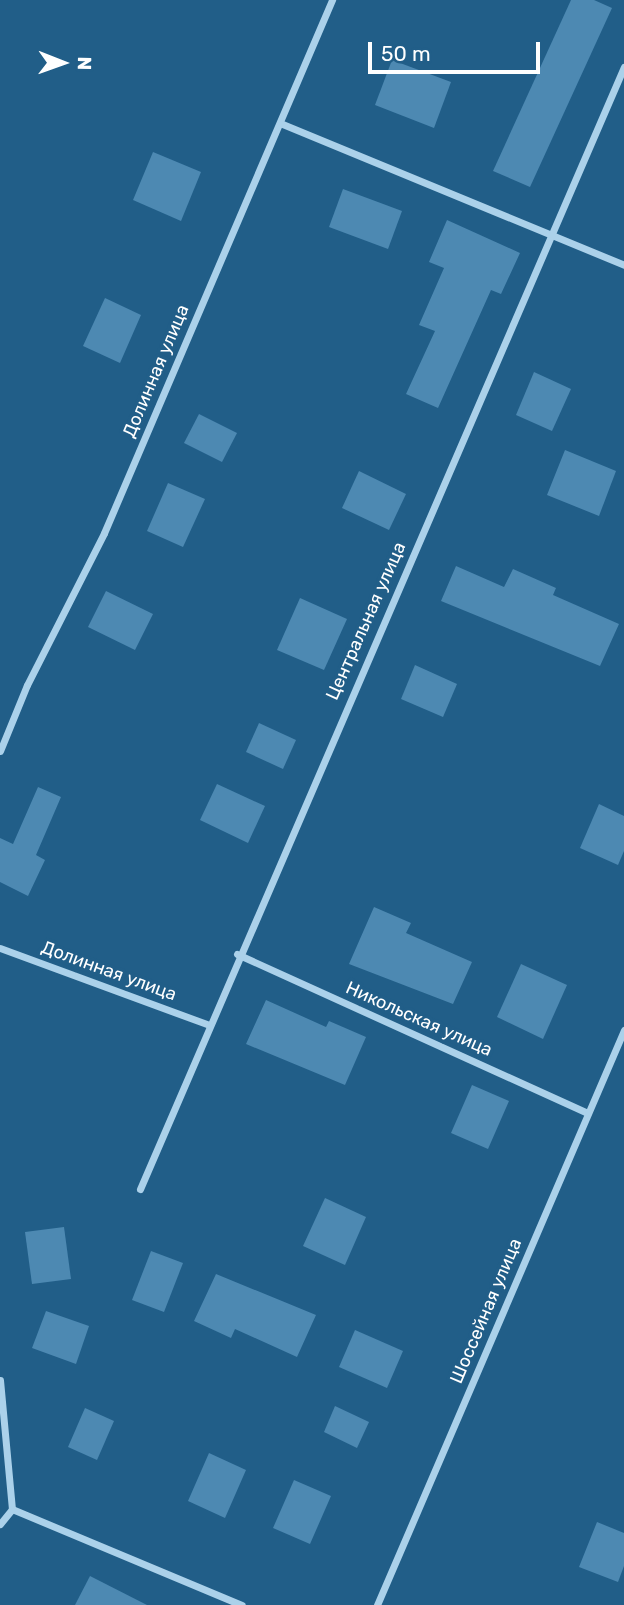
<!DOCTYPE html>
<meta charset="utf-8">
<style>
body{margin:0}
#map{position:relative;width:624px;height:1605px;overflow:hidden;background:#215e88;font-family:Rubik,sans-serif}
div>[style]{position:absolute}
.building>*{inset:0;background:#4d89b2}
.street>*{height:7px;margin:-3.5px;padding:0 3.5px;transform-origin:3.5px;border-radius:3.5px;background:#abd1ea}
span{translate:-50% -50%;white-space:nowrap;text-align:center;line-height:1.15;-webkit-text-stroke:7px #215e88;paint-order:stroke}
.street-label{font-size:18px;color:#fff}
.north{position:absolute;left:28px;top:28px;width:70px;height:70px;-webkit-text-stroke:5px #215e88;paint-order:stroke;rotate:91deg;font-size:19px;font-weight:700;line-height:28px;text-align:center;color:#fff}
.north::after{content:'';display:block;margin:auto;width:24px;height:32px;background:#fff;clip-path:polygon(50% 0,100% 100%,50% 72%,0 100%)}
.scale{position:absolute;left:368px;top:42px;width:172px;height:32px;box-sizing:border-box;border:4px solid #fff;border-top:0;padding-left:9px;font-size:21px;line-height:24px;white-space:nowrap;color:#fff;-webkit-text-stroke:5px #215e88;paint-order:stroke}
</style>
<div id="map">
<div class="building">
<div style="clip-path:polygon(571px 0,594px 0,612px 8px,530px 187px,493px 171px)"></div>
<div style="clip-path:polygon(392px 60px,451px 82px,434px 128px,375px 105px)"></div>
<div style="clip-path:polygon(153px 152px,201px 172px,181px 221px,133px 200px)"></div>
<div style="clip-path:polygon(343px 189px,402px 211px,388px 249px,329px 227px)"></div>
<div style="clip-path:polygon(447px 220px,520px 253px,501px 294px,491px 290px,438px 408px,406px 394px,435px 331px,419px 325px,444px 268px,429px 262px)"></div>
<div style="clip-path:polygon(105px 298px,141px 315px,120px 363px,83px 346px)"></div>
<div style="clip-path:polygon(534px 372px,571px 389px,552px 431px,516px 415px)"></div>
<div style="clip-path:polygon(199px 414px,237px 433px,222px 462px,184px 443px)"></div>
<div style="clip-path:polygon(565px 450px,616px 471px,599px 516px,547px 495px)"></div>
<div style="clip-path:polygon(359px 471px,406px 494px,389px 530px,342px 508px)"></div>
<div style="clip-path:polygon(168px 483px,205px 499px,183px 547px,147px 531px)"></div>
<div style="clip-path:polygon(456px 566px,504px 587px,513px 569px,556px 588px,553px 595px,619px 624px,600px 666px,441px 601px)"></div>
<div style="clip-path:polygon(106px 591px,153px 614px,135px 650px,88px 627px)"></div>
<div style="clip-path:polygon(300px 598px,347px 619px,324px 670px,277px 650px)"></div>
<div style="clip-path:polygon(415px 665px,457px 684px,443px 717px,401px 699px)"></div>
<div style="clip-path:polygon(259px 723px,296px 740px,283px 769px,246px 752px)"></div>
<div style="clip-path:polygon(217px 784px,265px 806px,248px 843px,200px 820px)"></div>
<div style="clip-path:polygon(38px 787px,61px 797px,36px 855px,45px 860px,28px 896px,0 882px,0 838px,13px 844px)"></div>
<div style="clip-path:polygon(599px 804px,624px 816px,624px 851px,618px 865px,580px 848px)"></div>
<div style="clip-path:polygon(374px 907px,411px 923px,406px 933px,472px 962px,453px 1004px,349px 964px)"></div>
<div style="clip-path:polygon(521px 964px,567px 985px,543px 1039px,497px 1017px)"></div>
<div style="clip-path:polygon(266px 1000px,326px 1027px,329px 1021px,366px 1037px,345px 1085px,246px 1044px)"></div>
<div style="clip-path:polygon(472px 1085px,509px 1101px,488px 1149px,451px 1133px)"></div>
<div style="clip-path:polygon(325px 1198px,366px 1217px,345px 1265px,303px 1246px)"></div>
<div style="clip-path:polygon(64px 1227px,71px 1279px,32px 1284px,25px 1232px)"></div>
<div style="clip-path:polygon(151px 1251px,183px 1263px,164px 1312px,132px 1300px)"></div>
<div style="clip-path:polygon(216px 1274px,316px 1315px,297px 1357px,235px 1329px,231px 1338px,194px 1321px)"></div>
<div style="clip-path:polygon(46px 1311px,89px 1326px,76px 1364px,32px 1348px)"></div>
<div style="clip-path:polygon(355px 1330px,403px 1351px,387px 1388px,339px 1367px)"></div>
<div style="clip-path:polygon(335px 1406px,369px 1422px,357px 1448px,324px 1432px)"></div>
<div style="clip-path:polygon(85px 1408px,114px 1421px,97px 1460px,68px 1447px)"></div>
<div style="clip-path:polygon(209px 1453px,246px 1470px,225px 1518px,188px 1501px)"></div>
<div style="clip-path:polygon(294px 1480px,331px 1496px,310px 1544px,273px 1528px)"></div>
<div style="clip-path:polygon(597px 1522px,624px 1533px,624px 1566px,618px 1582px,579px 1567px)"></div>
<div style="clip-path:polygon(90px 1576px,147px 1605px,75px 1605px)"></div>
</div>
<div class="street">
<div style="left:280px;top:123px;width:372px;rotate:22.4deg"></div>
<div style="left:0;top:751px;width:71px;rotate:-67.8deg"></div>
<div style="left:27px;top:685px;width:170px;rotate:-63.1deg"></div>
<div style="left:104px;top:533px;width:580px;rotate:-66.84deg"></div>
<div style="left:0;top:948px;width:221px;rotate:20.2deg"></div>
<div style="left:237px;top:954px;width:385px;rotate:24.4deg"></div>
<div style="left:140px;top:1189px;width:1222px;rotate:-66.67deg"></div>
<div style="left:0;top:1380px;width:130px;rotate:84.7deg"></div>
<div style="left:12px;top:1509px;width:249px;rotate:22.7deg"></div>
<div style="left:0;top:1524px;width:19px;rotate:-51deg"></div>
<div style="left:377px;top:1605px;width:626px;rotate:-66.75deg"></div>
</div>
<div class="street-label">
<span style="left:156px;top:371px;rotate:-67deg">Долинная улица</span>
<span style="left:366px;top:621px;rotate:-66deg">Центральная улица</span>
<span style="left:109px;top:971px;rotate:20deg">Долинная улица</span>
<span style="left:419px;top:1019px;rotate:24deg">Никольская улица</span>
<span style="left:486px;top:1311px;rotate:-67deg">Шоссейная улица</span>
</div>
<div class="north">N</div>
<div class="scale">50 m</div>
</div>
